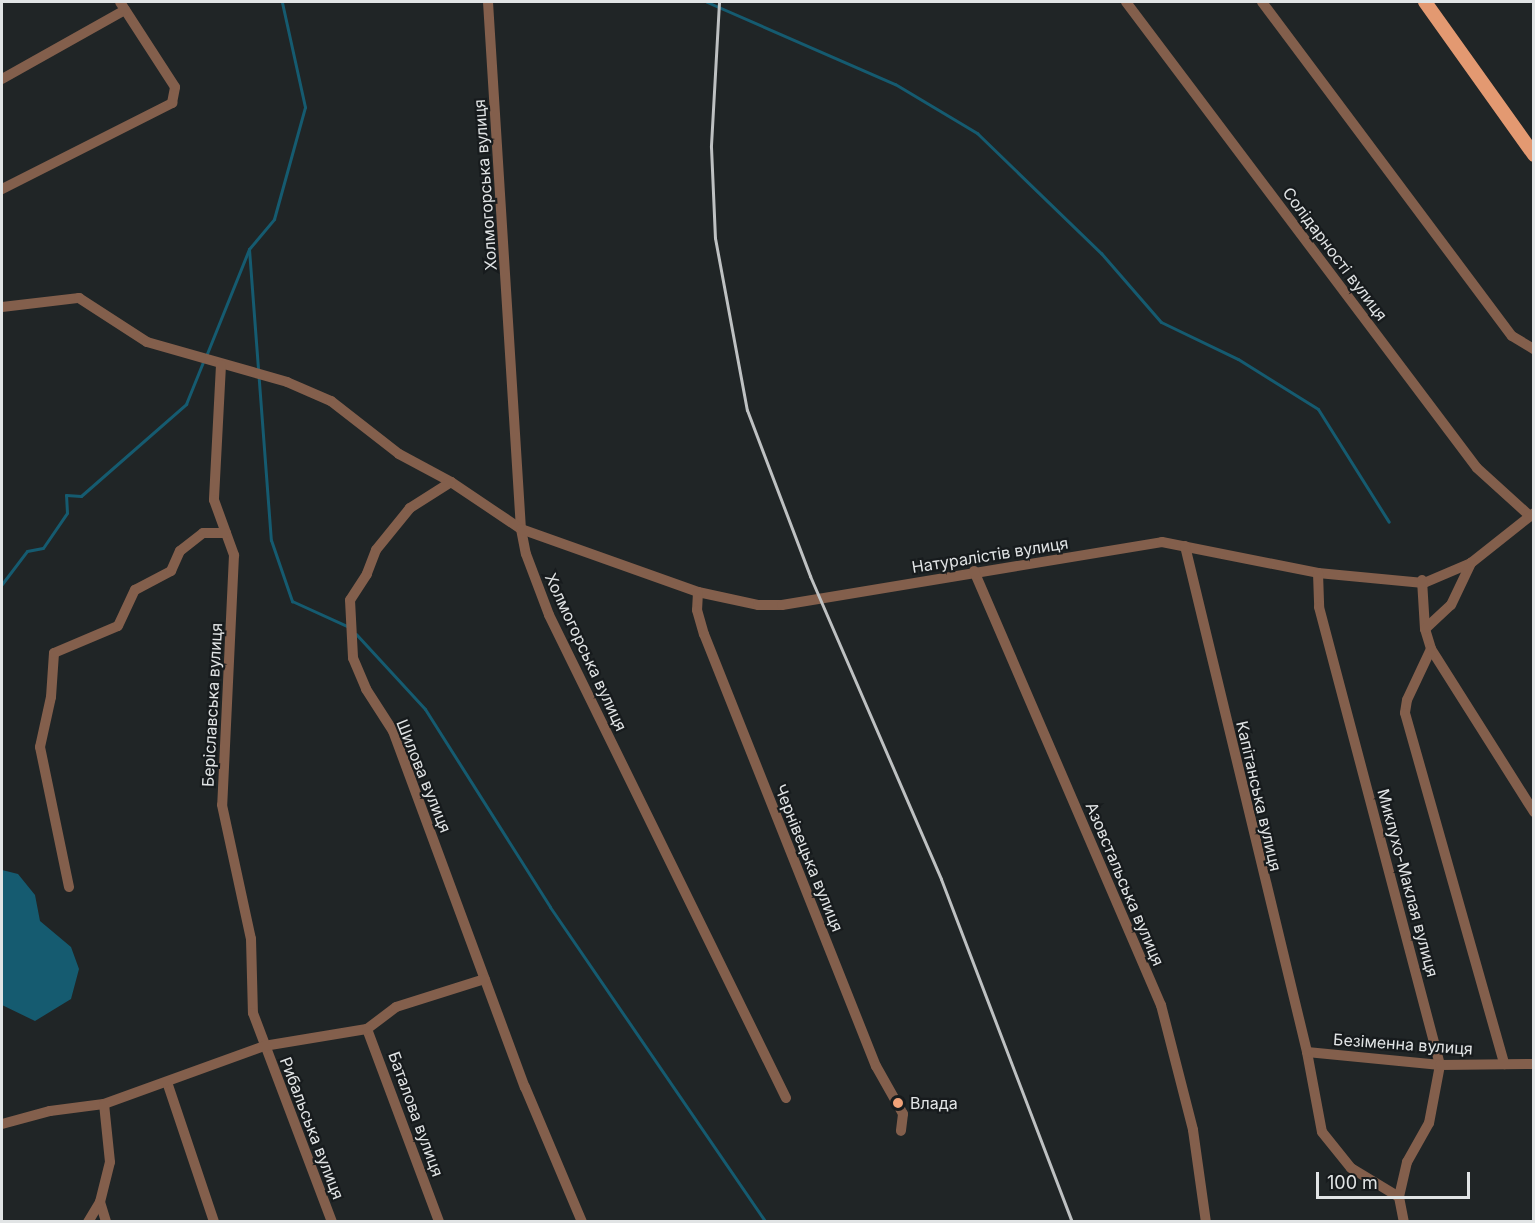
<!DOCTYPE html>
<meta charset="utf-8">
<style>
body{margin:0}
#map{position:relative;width:1535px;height:1223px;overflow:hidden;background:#202526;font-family:Inter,sans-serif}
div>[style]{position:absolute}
.water>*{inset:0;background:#155b70}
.stream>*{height:3px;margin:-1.5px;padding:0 1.5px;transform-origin:1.5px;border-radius:1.5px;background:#155b70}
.minor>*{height:10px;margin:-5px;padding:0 5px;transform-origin:5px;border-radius:5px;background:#835f4c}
.major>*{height:14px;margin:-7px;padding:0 7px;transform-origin:7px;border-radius:7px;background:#e39971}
.rail>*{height:3px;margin:-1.5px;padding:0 1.5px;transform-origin:1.5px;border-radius:1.5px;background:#bec1c2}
.dots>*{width:16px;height:16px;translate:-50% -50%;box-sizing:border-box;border:3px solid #171b1d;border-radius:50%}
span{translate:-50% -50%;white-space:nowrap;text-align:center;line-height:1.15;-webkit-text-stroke:4.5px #171b1d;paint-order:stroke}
.street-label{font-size:16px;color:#e1e4e5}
.poi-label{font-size:16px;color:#e1e4e5}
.left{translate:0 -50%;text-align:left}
.frame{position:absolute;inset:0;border:3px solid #e1e4e5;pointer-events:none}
.scale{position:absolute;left:1316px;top:1172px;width:154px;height:27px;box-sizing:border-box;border:3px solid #e1e4e5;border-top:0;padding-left:8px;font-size:18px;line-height:21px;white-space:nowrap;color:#e1e4e5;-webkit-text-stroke:4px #171b1d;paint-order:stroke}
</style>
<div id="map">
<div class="water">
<div style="clip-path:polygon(2px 870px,18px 874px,35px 895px,40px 921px,71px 947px,79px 969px,71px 999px,35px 1021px,2px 1005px)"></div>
</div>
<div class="stream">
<div style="left:707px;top:2px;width:205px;rotate:23.6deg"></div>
<div style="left:895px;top:84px;width:96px;rotate:30.9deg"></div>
<div style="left:977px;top:133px;width:173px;rotate:44.1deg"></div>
<div style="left:1101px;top:253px;width:91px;rotate:49deg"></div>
<div style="left:1161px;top:322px;width:85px;rotate:25.7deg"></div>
<div style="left:1238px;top:359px;width:94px;rotate:32deg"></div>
<div style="left:1318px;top:409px;width:133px;rotate:57.9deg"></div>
<div style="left:249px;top:249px;width:292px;rotate:85.7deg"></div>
<div style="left:271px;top:540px;width:65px;rotate:71deg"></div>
<div style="left:292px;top:601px;width:63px;rotate:24.5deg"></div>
<div style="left:206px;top:356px;width:115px;rotate:-68.1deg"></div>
<div style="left:249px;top:249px;width:39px;rotate:-50deg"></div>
<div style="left:274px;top:219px;width:116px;rotate:-74.5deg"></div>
<div style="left:305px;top:107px;width:107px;rotate:-102.4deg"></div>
<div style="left:2px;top:584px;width:41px;rotate:-52.9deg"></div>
<div style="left:27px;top:551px;width:16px;rotate:-11deg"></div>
<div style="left:43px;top:548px;width:42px;rotate:-55.6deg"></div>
<div style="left:67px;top:513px;width:18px;rotate:-93deg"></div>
<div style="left:66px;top:495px;width:15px;rotate:4deg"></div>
<div style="left:81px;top:496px;width:140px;rotate:-41.2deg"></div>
<div style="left:186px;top:404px;width:45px;rotate:-68deg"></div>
<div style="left:356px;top:634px;width:102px;rotate:47.4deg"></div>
<div style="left:425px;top:709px;width:234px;rotate:57.7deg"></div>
<div style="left:550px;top:907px;width:382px;rotate:55.6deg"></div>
</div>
<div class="minor">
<div style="left:488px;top:2px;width:528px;rotate:86.42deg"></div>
<div style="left:521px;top:529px;width:25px;rotate:79deg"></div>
<div style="left:526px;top:554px;width:65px;rotate:69.3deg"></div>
<div style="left:549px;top:615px;width:538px;rotate:63.86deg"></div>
<div style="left:1126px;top:2px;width:583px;rotate:53.01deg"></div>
<div style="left:1477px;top:468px;width:72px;rotate:42.2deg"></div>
<div style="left:1262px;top:2px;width:417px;rotate:53.2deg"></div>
<div style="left:1512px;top:336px;width:26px;rotate:31deg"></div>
<div style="left:2px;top:79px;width:141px;rotate:-29.3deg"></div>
<div style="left:2px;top:189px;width:191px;rotate:-26.8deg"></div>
<div style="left:172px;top:103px;width:16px;rotate:-79deg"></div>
<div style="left:175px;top:87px;width:101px;rotate:-122.9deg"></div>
<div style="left:2px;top:307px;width:78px;rotate:-6.7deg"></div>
<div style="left:79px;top:298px;width:81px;rotate:32.9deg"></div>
<div style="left:147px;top:342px;width:146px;rotate:15.9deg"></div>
<div style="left:287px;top:382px;width:48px;rotate:23.4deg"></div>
<div style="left:331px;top:401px;width:86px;rotate:37.9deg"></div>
<div style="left:399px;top:454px;width:59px;rotate:28.3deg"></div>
<div style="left:451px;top:482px;width:84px;rotate:33.9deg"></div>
<div style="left:521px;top:529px;width:188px;rotate:19.6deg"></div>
<div style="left:698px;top:592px;width:61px;rotate:12.2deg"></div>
<div style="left:758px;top:605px;width:24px"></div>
<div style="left:782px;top:605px;width:385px;rotate:-9.4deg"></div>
<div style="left:1162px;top:542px;width:159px;rotate:11.2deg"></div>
<div style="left:1318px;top:573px;width:106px;rotate:5.4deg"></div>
<div style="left:1424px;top:583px;width:51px;rotate:-23.1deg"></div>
<div style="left:1471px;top:563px;width:80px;rotate:-38.4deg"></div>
<div style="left:221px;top:365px;width:135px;rotate:93deg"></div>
<div style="left:214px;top:500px;width:59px;rotate:70deg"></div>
<div style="left:234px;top:555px;width:250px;rotate:92.7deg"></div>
<div style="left:222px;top:805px;width:137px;rotate:77.8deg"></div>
<div style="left:251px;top:939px;width:74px;rotate:88.5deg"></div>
<div style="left:253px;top:1013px;width:223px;rotate:69.3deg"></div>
<div style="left:451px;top:482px;width:49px;rotate:147.6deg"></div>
<div style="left:410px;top:508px;width:54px;rotate:129deg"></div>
<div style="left:376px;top:550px;width:26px;rotate:111deg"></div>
<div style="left:367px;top:574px;width:31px;rotate:123deg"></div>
<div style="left:350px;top:600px;width:58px;rotate:87deg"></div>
<div style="left:353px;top:658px;width:34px;rotate:67deg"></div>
<div style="left:366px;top:689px;width:50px;rotate:57.3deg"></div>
<div style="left:393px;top:731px;width:380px;rotate:69.7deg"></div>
<div style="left:525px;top:1087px;width:147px;rotate:67.1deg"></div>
<div style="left:1185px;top:546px;width:520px;rotate:76.44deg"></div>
<div style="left:1307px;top:1052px;width:81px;rotate:79.4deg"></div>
<div style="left:1322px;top:1132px;width:46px;rotate:51.1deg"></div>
<div style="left:1351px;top:1168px;width:56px;rotate:31.1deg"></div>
<div style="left:1399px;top:1197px;width:25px;rotate:79deg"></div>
<div style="left:974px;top:571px;width:473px;rotate:66.7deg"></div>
<div style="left:1161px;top:1005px;width:129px;rotate:75.6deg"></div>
<div style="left:1193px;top:1130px;width:93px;rotate:82deg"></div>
<div style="left:1318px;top:573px;width:34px;rotate:88deg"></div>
<div style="left:1319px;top:607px;width:474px;rotate:75.2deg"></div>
<div style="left:1440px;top:1065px;width:59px;rotate:100.7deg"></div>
<div style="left:1429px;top:1123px;width:45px;rotate:119.4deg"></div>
<div style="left:1407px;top:1162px;width:36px;rotate:103deg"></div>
<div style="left:1422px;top:580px;width:49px;rotate:86.5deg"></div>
<div style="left:1425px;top:629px;width:21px;rotate:73deg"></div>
<div style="left:1431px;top:649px;width:193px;rotate:57.7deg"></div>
<div style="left:698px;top:592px;width:18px;rotate:93deg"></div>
<div style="left:697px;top:610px;width:25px;rotate:74deg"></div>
<div style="left:704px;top:634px;width:465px;rotate:68.3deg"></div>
<div style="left:876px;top:1066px;width:55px;rotate:60.6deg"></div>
<div style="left:903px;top:1114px;width:17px;rotate:97deg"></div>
<div style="left:1425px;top:629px;width:35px;rotate:-43deg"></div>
<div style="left:1451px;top:605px;width:47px;rotate:-64.5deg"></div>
<div style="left:1431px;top:649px;width:56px;rotate:115.2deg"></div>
<div style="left:1407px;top:700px;width:13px;rotate:99deg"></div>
<div style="left:1405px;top:713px;width:365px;rotate:74.2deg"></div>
<div style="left:69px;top:887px;width:143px;rotate:-101.7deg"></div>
<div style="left:40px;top:747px;width:51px;rotate:-77.6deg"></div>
<div style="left:51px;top:697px;width:44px;rotate:-86.1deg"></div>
<div style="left:54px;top:653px;width:69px;rotate:-22.9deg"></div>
<div style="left:118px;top:626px;width:40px;rotate:-65deg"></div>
<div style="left:135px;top:590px;width:41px;rotate:-27.8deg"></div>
<div style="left:171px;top:571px;width:22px;rotate:-66deg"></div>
<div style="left:180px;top:551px;width:29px;rotate:-38deg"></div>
<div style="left:203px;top:533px;width:23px"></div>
<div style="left:367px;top:1029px;width:206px;rotate:69.5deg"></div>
<div style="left:1307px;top:1052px;width:134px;rotate:5.6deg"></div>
<div style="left:1440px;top:1065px;width:94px;rotate:-0.6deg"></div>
<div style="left:167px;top:1082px;width:148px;rotate:71.4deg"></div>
<div style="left:2px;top:1124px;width:50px;rotate:-15.2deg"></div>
<div style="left:50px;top:1111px;width:54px;rotate:-7.4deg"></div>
<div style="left:104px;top:1104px;width:170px;rotate:-19.9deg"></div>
<div style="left:264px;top:1046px;width:104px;rotate:-9.4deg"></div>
<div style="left:367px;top:1029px;width:36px;rotate:-37deg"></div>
<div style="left:396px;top:1007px;width:93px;rotate:-17.5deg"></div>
<div style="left:100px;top:1202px;width:21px;rotate:73deg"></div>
<div style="left:88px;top:1222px;width:23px;rotate:-59deg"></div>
<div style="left:100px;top:1202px;width:41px;rotate:-76deg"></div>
<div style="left:110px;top:1162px;width:58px;rotate:-95.9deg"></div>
</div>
<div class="major">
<div style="left:1425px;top:2px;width:188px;rotate:54.5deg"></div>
</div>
<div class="rail">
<div style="left:719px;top:2px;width:145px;rotate:93.2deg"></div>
<div style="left:711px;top:147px;width:91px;rotate:87.5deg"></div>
<div style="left:715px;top:238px;width:175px;rotate:79.5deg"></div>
<div style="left:747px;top:410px;width:178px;rotate:69.2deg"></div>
<div style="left:810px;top:576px;width:330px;rotate:66.6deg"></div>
<div style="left:941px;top:879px;width:367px;rotate:69.1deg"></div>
</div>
<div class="dots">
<div style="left:898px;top:1103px;background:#f0a279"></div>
</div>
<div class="street-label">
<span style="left:485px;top:185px;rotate:-94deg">Холмогорська вулиця</span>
<span style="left:1335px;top:254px;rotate:53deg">Солідарності вулиця</span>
<span style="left:990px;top:555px;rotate:-9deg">Натуралістів вулиця</span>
<span style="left:586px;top:652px;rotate:65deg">Холмогорська вулиця</span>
<span style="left:212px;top:705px;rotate:-87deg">Беріславська вулиця</span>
<span style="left:424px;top:776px;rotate:68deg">Шилова вулиця</span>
<span style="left:1259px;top:796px;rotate:77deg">Капітанська вулиця</span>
<span style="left:809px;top:858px;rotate:68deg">Чернівецька вулиця</span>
<span style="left:1408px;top:883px;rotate:75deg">Миклухо-Маклая вулиця</span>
<span style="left:1125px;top:884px;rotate:67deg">Азовстальська вулиця</span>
<span style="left:1403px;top:1044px;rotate:4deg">Безіменна вулиця</span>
<span style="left:416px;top:1114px;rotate:70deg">Баталова вулиця</span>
<span style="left:312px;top:1128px;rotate:69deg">Рибальська вулиця</span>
</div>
<div class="poi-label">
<span class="left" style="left:910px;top:1103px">Влада</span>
</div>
<div class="frame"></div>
<div class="scale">100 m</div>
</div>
